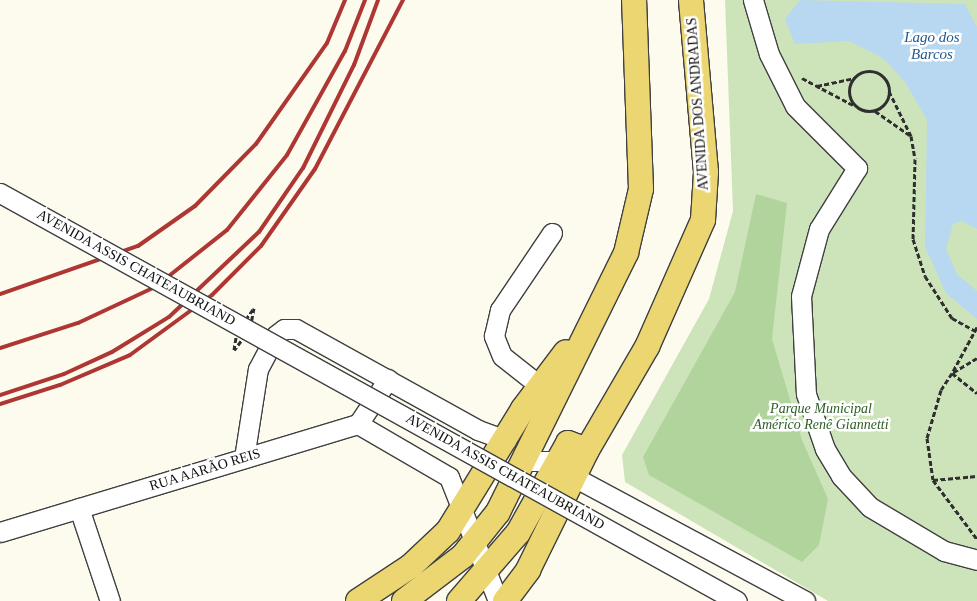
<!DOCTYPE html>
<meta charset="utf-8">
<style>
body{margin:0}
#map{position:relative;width:977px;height:601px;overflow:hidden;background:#fdfbee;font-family:Georgia,serif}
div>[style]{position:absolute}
.green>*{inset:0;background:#cde4bb}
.forest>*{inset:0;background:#b1d39c}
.water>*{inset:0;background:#b8d7f0}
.path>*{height:3px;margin-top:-1.5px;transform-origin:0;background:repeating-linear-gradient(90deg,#2f2f2f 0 5px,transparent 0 7.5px)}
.path>.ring{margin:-1.5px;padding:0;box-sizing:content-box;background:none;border:3px solid #2f2f2f;border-radius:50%}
.roads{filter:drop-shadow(1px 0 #404040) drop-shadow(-1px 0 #404040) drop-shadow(0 1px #404040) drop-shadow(0 -1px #404040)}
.minor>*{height:19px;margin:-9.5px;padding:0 9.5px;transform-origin:9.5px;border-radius:9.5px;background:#fff}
.major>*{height:24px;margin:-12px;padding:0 12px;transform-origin:12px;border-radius:12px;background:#ebd671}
.rail>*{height:4px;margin:-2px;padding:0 2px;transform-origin:2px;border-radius:2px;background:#ae3633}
.bridges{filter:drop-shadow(1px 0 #404040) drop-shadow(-1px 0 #404040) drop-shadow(0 1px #404040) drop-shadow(0 -1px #404040)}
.minor-bridge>*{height:19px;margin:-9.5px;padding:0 9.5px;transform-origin:9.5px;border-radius:9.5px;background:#fff}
span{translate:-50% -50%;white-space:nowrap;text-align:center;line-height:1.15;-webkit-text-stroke:5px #fff;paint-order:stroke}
.street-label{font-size:14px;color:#0d0d0d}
.park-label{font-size:14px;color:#2b5d24;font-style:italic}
.water-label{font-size:15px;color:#235991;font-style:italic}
</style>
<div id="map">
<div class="green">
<div style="clip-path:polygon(725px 0,977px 0,977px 601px,828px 601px,625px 482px,622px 455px,709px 299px,733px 211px)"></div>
</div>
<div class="forest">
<div style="clip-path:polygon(756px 194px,787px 203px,772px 339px,802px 440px,828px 499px,819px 545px,802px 562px,649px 475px,643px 457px,735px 292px)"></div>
</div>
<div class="water">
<div style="clip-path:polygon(800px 0,965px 4px,977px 27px,977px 229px,962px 221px,953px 224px,946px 249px,957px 274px,977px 291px,977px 319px,946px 293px,925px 247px,927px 120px,905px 82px,883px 58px,849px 41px,795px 44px,785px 19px)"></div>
</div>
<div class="path">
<div class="ring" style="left:849px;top:71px;width:37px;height:37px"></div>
<div style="left:802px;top:78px;width:17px;rotate:28deg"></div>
<div style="left:853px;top:105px;width:41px;rotate:-152.2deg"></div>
<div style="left:817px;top:86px;width:38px;rotate:-12deg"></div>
<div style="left:875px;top:111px;width:44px;rotate:34.8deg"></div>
<div style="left:911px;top:136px;width:50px;rotate:-116.1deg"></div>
<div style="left:911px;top:136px;width:23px;rotate:80deg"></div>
<div style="left:915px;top:159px;width:80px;rotate:91.4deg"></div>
<div style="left:913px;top:239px;width:39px;rotate:72deg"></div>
<div style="left:925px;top:276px;width:50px;rotate:57.3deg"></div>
<div style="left:952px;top:318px;width:29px;rotate:29deg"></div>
<div style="left:254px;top:308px;width:21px;rotate:101deg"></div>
<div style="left:250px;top:329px;width:26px;rotate:127deg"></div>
<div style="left:234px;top:350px;width:18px;rotate:-81deg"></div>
<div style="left:237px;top:332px;width:29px;rotate:-55deg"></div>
<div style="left:977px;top:327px;width:52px;rotate:118.5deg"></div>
<div style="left:952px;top:373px;width:32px;rotate:39deg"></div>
<div style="left:977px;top:358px;width:29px;rotate:149deg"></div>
<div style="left:952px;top:373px;width:20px;rotate:123deg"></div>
<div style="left:941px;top:390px;width:50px;rotate:106.3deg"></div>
<div style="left:927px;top:438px;width:42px;rotate:81.9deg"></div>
<div style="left:933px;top:480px;width:74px;rotate:53.3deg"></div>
<div style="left:933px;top:480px;width:44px;rotate:-5.2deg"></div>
</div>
<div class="roads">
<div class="minor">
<div style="left:753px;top:0;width:56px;rotate:73.5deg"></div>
<div style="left:769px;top:54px;width:58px;rotate:63.4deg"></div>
<div style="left:795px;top:106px;width:88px;rotate:45deg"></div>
<div style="left:857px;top:168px;width:72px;rotate:121.9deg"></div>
<div style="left:819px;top:229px;width:69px;rotate:105deg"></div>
<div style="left:801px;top:296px;width:98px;rotate:87.1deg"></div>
<div style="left:806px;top:394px;width:58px;rotate:70.9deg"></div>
<div style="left:825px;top:449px;width:31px;rotate:59deg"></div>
<div style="left:841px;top:476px;width:42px;rotate:46.9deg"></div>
<div style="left:870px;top:507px;width:86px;rotate:30.7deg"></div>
<div style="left:944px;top:551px;width:34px;rotate:15deg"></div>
<div style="left:540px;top:386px;width:48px;rotate:-141.7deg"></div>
<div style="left:502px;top:356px;width:22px;rotate:-112deg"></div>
<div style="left:494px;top:336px;width:27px;rotate:-77deg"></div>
<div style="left:500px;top:310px;width:93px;rotate:-56deg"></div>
<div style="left:358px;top:424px;width:105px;rotate:30.2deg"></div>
<div style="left:449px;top:477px;width:133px;rotate:68.4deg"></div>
<div style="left:244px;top:458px;width:90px;rotate:-81.1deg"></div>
<div style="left:258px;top:369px;width:38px;rotate:-62deg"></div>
<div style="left:276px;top:335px;width:10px;rotate:-37deg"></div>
<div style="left:284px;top:329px;width:12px"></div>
<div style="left:296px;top:329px;width:208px;rotate:29deg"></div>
<div style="left:478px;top:430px;width:30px;rotate:20deg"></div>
<div style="left:524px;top:461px;width:31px"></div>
<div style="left:555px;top:461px;width:27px;rotate:39deg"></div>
<div style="left:576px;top:478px;width:260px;rotate:28.2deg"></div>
<div style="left:79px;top:508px;width:98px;rotate:71.6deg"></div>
<div style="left:0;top:532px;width:374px;rotate:-16.8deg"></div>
<div style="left:358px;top:424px;width:54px;rotate:-56.3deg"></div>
</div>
<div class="major">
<div style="left:358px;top:601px;width:64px;rotate:-33.4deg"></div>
<div style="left:411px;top:566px;width:51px;rotate:-43.4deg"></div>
<div style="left:448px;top:531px;width:143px;rotate:-58.4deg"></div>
<div style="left:523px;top:409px;width:71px;rotate:-53deg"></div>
<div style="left:404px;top:601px;width:74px;rotate:-37.3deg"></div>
<div style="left:463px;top:556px;width:56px;rotate:-51.5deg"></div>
<div style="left:498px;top:512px;width:289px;rotate:-63.7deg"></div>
<div style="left:626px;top:253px;width:66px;rotate:-76.8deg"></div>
<div style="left:641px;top:189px;width:189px;rotate:-92.1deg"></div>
<div style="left:459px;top:601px;width:90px;rotate:-49.1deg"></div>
<div style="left:518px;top:533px;width:103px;rotate:-60.9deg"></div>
<div style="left:568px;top:443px;width:20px;rotate:20deg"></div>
<div style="left:505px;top:601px;width:39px;rotate:-53deg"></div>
<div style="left:528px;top:570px;width:134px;rotate:-63.8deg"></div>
<div style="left:587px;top:450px;width:119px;rotate:-59.8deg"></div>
<div style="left:647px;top:347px;width:139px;rotate:-66.2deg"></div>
<div style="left:703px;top:220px;width:48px;rotate:-86.4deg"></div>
<div style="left:706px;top:172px;width:173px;rotate:-95deg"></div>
</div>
</div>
<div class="rail">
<div style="left:0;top:294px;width:146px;rotate:-19.2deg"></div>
<div style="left:138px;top:246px;width:70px;rotate:-35.1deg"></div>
<div style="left:195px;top:206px;width:87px;rotate:-45.5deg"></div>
<div style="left:256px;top:144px;width:123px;rotate:-54.9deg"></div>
<div style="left:327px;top:43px;width:47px;rotate:-67.3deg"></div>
<div style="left:0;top:348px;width:82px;rotate:-17.8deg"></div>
<div style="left:78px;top:323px;width:85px;rotate:-25.1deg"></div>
<div style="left:155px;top:287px;width:92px;rotate:-38.4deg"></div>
<div style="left:227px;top:230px;width:96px;rotate:-51.3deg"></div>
<div style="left:287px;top:155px;width:119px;rotate:-60.9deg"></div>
<div style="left:345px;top:51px;width:55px;rotate:-68.6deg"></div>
<div style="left:0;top:395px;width:67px;rotate:-18.2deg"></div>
<div style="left:64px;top:374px;width:53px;rotate:-24.6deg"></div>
<div style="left:112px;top:352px;width:67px;rotate:-31.6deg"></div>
<div style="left:169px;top:317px;width:124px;rotate:-43.4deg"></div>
<div style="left:259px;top:232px;width:78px;rotate:-55.5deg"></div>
<div style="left:303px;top:168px;width:115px;rotate:-63.7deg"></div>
<div style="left:354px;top:65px;width:69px;rotate:-69.7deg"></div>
<div style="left:0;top:404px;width:63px;rotate:-17.6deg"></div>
<div style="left:60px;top:385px;width:76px;rotate:-23.2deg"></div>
<div style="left:130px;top:355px;width:102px;rotate:-36.2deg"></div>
<div style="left:212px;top:295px;width:69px;rotate:-45deg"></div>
<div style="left:261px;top:246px;width:94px;rotate:-55deg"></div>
<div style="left:315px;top:169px;width:191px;rotate:-62.5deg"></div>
</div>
<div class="bridges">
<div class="minor-bridge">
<div style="left:0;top:193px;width:842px;rotate:28.97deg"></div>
</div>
</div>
<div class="street-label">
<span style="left:698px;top:104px;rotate:-94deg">AVENIDA DOS ANDRADAS</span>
<span style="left:136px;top:268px;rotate:29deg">AVENIDA ASSIS CHATEAUBRIAND</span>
<span style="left:205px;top:470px;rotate:-17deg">RUA AARÃO REIS</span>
<span style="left:505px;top:472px;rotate:29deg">AVENIDA ASSIS CHATEAUBRIAND</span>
</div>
<div class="park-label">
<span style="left:821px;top:417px">Parque Municipal<br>Américo Renê Giannetti</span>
</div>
<div class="water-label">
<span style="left:932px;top:46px">Lago dos<br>Barcos</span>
</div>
</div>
